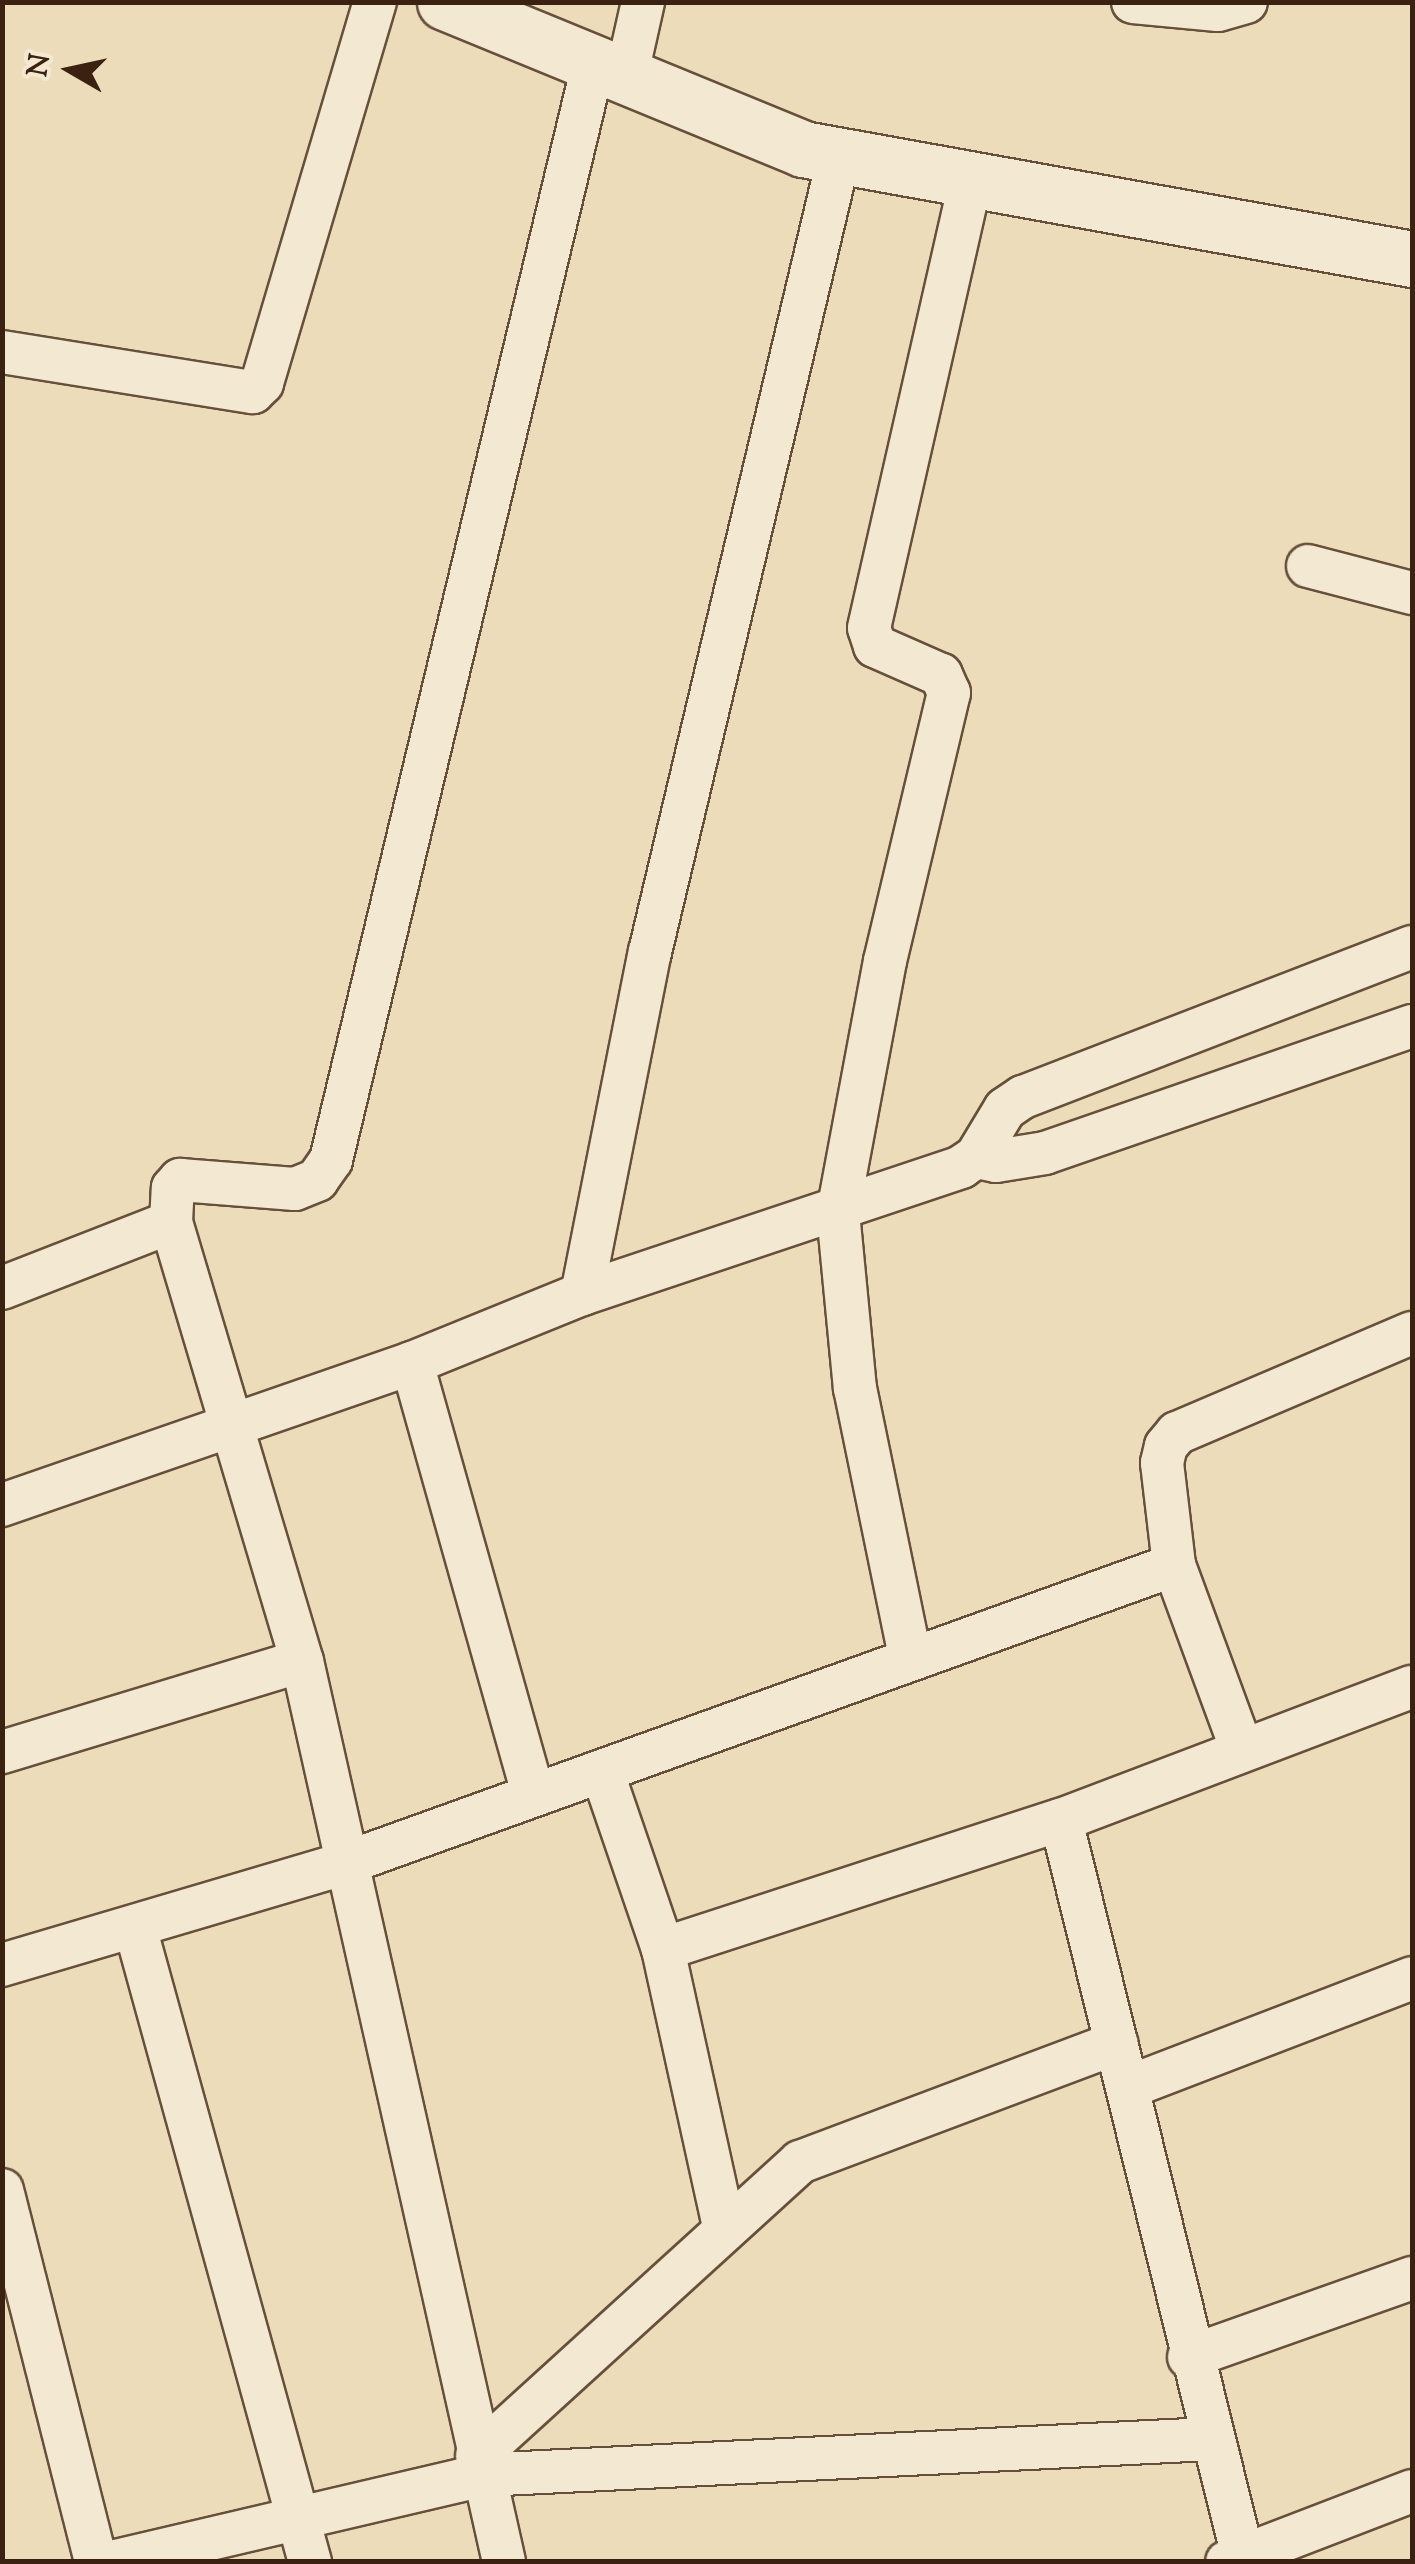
<!DOCTYPE html>
<style>
body{margin:0}
#map{position:relative;width:1415px;height:2564px;overflow:hidden;background:#ecdcba;font-family:"Sorts Mill Goudy",serif}
div>[style]{position:absolute}
.roads{filter:drop-shadow(2px 0 #67503b) drop-shadow(-2px 0 #67503b) drop-shadow(0 2px #67503b) drop-shadow(0 -2px #67503b)}
.street>*{height:42px;margin:-21px;padding:0 21px;transform-origin:21px;border-radius:21px;background:#f3e8d2}
.secondary>*{height:55px;margin:-27.5px;padding:0 27.5px;transform-origin:27.5px;border-radius:27.5px;background:#f3e8d2}
span{translate:-50% -50%;white-space:nowrap;text-align:center;line-height:1.15;-webkit-text-stroke:10px #f3e8d2;paint-order:stroke}
.frame{position:absolute;inset:0;border:5px solid #3b2111;pointer-events:none}
.north{position:absolute;left:20px;top:20px;width:100px;height:100px;-webkit-text-stroke:8px #f3e8d2;paint-order:stroke;rotate:279deg;font-size:28px;font-weight:700;line-height:40px;text-align:center;color:#3b2111}
.north::after{content:'';display:block;margin:auto;width:35px;height:45px;background:#3b2111;clip-path:polygon(50% 0,100% 100%,50% 72%,0 100%)}
</style>
<div id="map">
<div class="roads">
<div class="street">
<div style="left:1133px;top:2px;width:85px;rotate:5.4deg"></div>
<div style="left:1218px;top:10px;width:29px;rotate:-16deg"></div>
<div style="left:626px;top:78px;width:78px;rotate:-77.4deg"></div>
<div style="left:2px;top:352px;width:254px;rotate:9.1deg"></div>
<div style="left:253px;top:392px;width:13px;rotate:-45deg"></div>
<div style="left:262px;top:383px;width:397px;rotate:-73.5deg"></div>
<div style="left:1308px;top:566px;width:107px;rotate:14.6deg"></div>
<div style="left:976px;top:1157px;width:20px;rotate:11deg"></div>
<div style="left:996px;top:1161px;width:50px;rotate:-9.3deg"></div>
<div style="left:1045px;top:1153px;width:388px;rotate:-19.1deg"></div>
<div style="left:171px;top:1222px;width:458px;rotate:73.4deg"></div>
<div style="left:302px;top:1661px;width:923px;rotate:77.36deg"></div>
<div style="left:2px;top:1288px;width:181px;rotate:-21.3deg"></div>
<div style="left:171px;top:1222px;width:34px;rotate:-87deg"></div>
<div style="left:173px;top:1188px;width:11px;rotate:-49deg"></div>
<div style="left:180px;top:1180px;width:115px;rotate:4.5deg"></div>
<div style="left:295px;top:1189px;width:24px;rotate:-22deg"></div>
<div style="left:317px;top:1180px;width:24px;rotate:-55deg"></div>
<div style="left:331px;top:1160px;width:1126px;rotate:-76.54deg"></div>
<div style="left:582px;top:1294px;width:400px;rotate:-18.5deg"></div>
<div style="left:961px;top:1167px;width:18px;rotate:-34deg"></div>
<div style="left:976px;top:1157px;width:56px;rotate:-58.9deg"></div>
<div style="left:1005px;top:1109px;width:22px;rotate:-34deg"></div>
<div style="left:1023px;top:1097px;width:417px;rotate:-21.1deg"></div>
<div style="left:412px;top:1363px;width:448px;rotate:74.3deg"></div>
<div style="left:2px;top:1505px;width:434px;rotate:-19.1deg"></div>
<div style="left:412px;top:1363px;width:183px;rotate:-22.1deg"></div>
<div style="left:582px;top:1294px;width:349px;rotate:-78.8deg"></div>
<div style="left:650px;top:952px;width:818px;rotate:-76.64deg"></div>
<div style="left:910px;top:1656px;width:273px;rotate:-101.6deg"></div>
<div style="left:855px;top:1389px;width:178px;rotate:-95.5deg"></div>
<div style="left:838px;top:1212px;width:255px;rotate:-79.4deg"></div>
<div style="left:885px;top:961px;width:276px;rotate:-76.6deg"></div>
<div style="left:949px;top:693px;width:20px;rotate:-114deg"></div>
<div style="left:941px;top:675px;width:72px;rotate:-156.3deg"></div>
<div style="left:875px;top:646px;width:19px;rotate:-108deg"></div>
<div style="left:869px;top:628px;width:457px;rotate:-77.2deg"></div>
<div style="left:1242px;top:1750px;width:197px;rotate:-110.2deg"></div>
<div style="left:1174px;top:1565px;width:103px;rotate:-96.7deg"></div>
<div style="left:1162px;top:1463px;width:17px;rotate:-77deg"></div>
<div style="left:1166px;top:1446px;width:17px;rotate:-50deg"></div>
<div style="left:1177px;top:1433px;width:255px;rotate:-23.1deg"></div>
<div style="left:2px;top:1752px;width:313px;rotate:-16.9deg"></div>
<div style="left:602px;top:1771px;width:188px;rotate:71.1deg"></div>
<div style="left:663px;top:1949px;width:284px;rotate:77.6deg"></div>
<div style="left:1061px;top:1820px;width:759px;rotate:76.13deg"></div>
<div style="left:135px;top:1927px;width:659px;rotate:74.59deg"></div>
<div style="left:663px;top:1949px;width:418px;rotate:-18deg"></div>
<div style="left:1061px;top:1820px;width:375px;rotate:-20.8deg"></div>
<div style="left:2px;top:1965px;width:359px;rotate:-16.5deg"></div>
<div style="left:346px;top:1863px;width:880px;rotate:-19.79deg"></div>
<div style="left:1131px;top:2086px;width:301px;rotate:-21deg"></div>
<div style="left:2px;top:2190px;width:384px;rotate:75.8deg"></div>
<div style="left:1189px;top:2357px;width:237px;rotate:-19.5deg"></div>
<div style="left:477px;top:2456px;width:437px;rotate:-42.3deg"></div>
<div style="left:800px;top:2162px;width:338px;rotate:-20.6deg"></div>
<div style="left:112px;top:2562px;width:380px;rotate:-13.2deg"></div>
<div style="left:482px;top:2475px;width:729px;rotate:-2.83deg"></div>
<div style="left:1227px;top:2562px;width:198px;rotate:-21deg"></div>
</div>
<div class="secondary">
<div style="left:445px;top:2px;width:387px;rotate:22.3deg"></div>
<div style="left:803px;top:149px;width:619px;rotate:10.24deg"></div>
</div>
</div>
<div class="frame"></div>
<div class="north">N</div>
</div>
